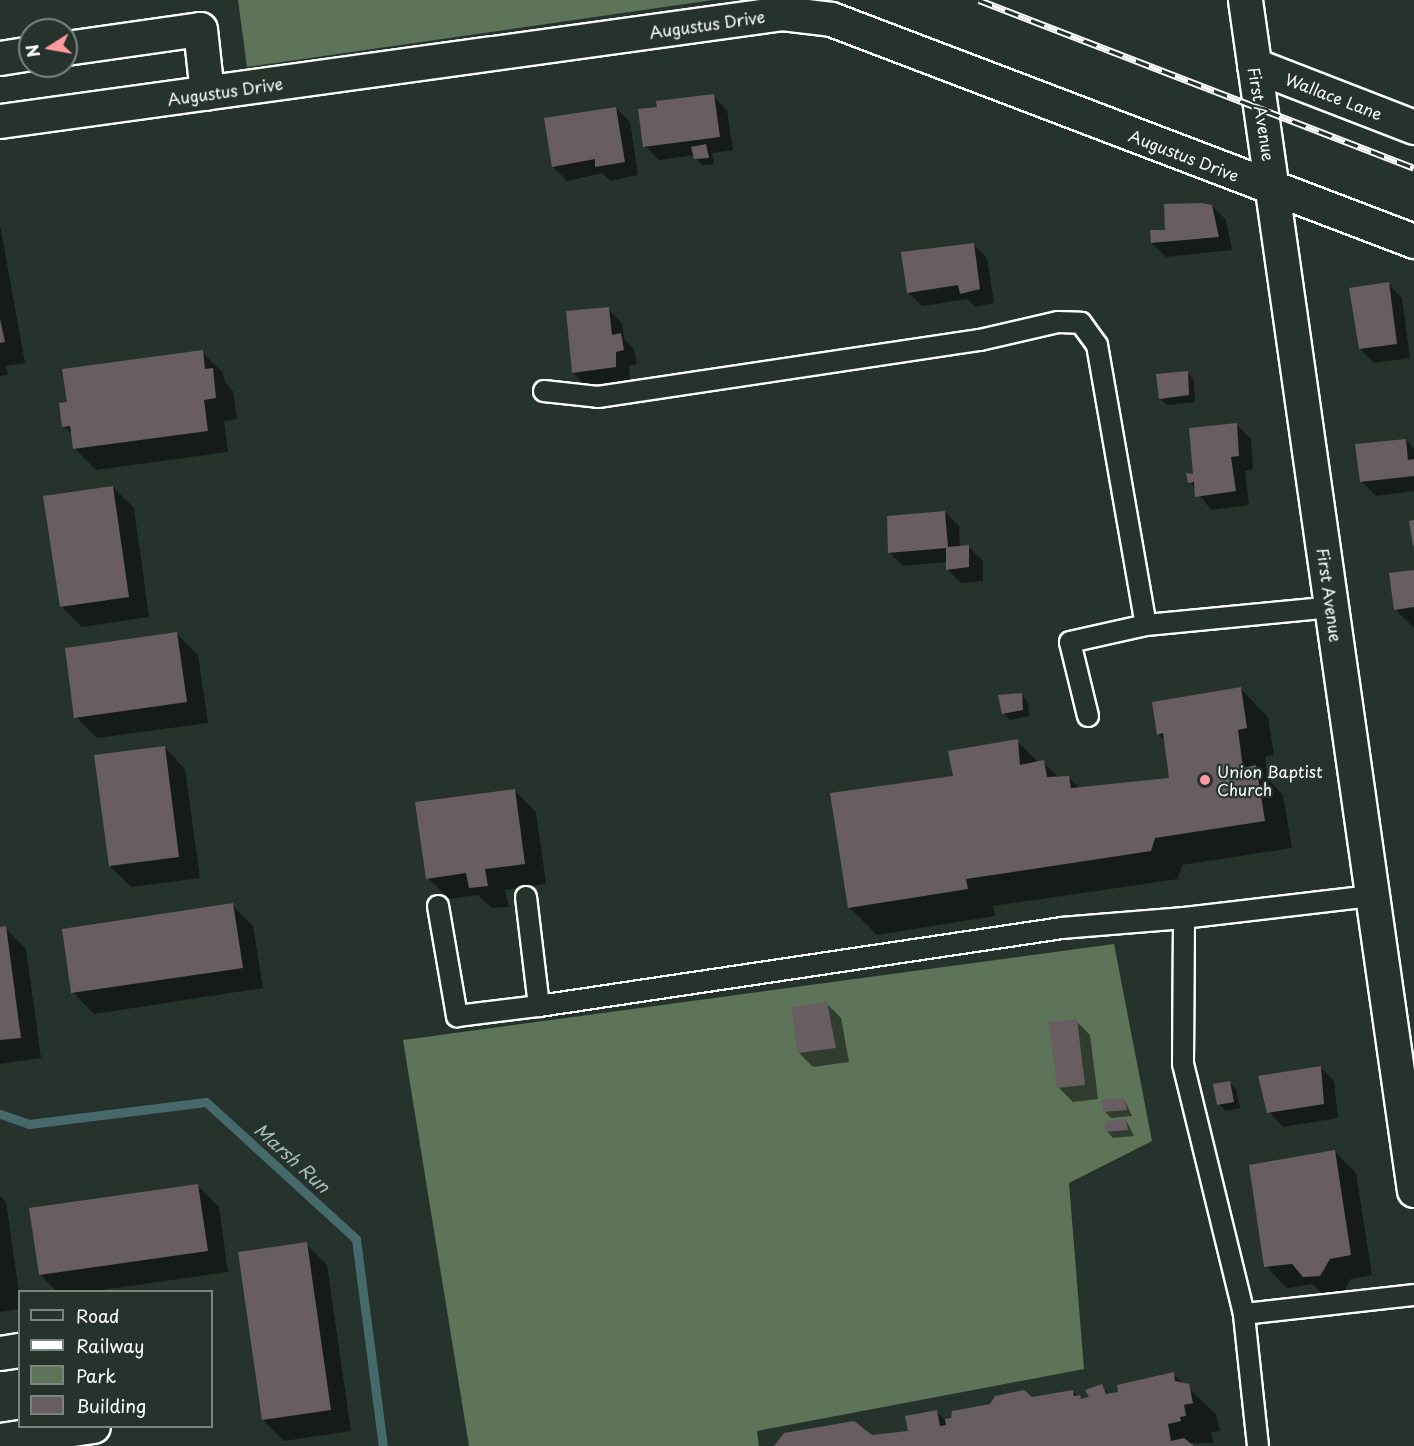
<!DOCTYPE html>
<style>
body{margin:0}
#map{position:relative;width:1414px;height:1446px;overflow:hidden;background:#26332d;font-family:"Playpen Sans",sans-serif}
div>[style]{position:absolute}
.green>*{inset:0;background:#5d7458}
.shadow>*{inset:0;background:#0007}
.stream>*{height:9px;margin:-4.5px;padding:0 4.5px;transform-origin:4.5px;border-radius:4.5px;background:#466a6b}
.building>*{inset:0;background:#685d61}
.roads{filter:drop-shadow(2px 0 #fff) drop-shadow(-2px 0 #fff) drop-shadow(0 2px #fff) drop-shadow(0 -2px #fff)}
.lane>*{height:20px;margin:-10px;padding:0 10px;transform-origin:10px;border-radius:10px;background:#26332d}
.street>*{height:33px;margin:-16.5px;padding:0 16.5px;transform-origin:16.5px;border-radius:16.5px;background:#26332d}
.rail>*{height:7px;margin-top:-3.5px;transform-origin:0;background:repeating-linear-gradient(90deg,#26332d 0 14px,#fff 0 28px);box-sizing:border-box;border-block:2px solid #fff}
.dots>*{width:16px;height:16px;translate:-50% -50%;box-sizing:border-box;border:3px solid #26332d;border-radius:50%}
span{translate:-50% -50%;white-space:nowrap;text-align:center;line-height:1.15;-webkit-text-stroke:4.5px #26332d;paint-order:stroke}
.street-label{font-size:16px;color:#fff}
.poi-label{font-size:16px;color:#fff}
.left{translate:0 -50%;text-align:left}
.water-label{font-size:18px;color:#acbcbc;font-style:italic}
.legend{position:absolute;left:18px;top:1290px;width:195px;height:138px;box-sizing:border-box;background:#26332d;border:2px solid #7d8581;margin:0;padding:8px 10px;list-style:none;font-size:18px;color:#fff}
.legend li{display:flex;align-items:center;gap:12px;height:30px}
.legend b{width:30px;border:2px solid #7d8581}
.north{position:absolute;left:18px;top:18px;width:60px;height:60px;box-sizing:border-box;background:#26332d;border:2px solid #7d8581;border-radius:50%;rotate:259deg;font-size:16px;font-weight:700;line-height:24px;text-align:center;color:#fff}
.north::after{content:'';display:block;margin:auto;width:21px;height:27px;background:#ff9aa2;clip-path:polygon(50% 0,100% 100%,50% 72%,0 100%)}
</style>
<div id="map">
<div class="green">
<div style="clip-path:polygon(238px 0,713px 0,247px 67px)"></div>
<div style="clip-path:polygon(1114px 944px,1152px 1141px,1069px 1183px,1084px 1369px,757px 1431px,759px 1446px,469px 1446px,403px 1040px)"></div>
</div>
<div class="shadow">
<div style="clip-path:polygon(713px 96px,727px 110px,733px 150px,712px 153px,714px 164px,702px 165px,694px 155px,659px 160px,645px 146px,659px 108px)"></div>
<div style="clip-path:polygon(616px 108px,630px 122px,638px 175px,610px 181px,603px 173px,567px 181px,553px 167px)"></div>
<div style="clip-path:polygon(1212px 206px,1226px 220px,1232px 250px,1166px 257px,1152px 243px)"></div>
<div style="clip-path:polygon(0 225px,25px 363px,6px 366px,8px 375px,0 376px)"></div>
<div style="clip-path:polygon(973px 244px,987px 258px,994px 303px,975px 307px,968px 299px,922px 306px,908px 292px)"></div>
<div style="clip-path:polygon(1388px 284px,1402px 298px,1410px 358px,1374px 363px,1360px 349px)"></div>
<div style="clip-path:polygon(608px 309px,622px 323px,624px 339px,634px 349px,637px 364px,629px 366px,630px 380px,588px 387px,573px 373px)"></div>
<div style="clip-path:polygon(202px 352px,223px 373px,225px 382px,233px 391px,237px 419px,224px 421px,228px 452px,96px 470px,74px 448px,73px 435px,64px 426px,68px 404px)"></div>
<div style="clip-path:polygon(1188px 373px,1194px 380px,1195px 402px,1167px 405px,1160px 399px)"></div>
<div style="clip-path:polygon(1237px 425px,1251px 439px,1253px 469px,1245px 471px,1249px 505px,1211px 510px,1190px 482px)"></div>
<div style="clip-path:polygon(1406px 440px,1414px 449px,1414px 491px,1376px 496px,1362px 482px)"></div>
<div style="clip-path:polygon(113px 487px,134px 508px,149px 617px,82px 627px,61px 606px)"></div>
<div style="clip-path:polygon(945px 512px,959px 526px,960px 548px,969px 547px,983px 561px,983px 581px,961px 583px,947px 569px,947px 562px,903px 566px,889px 552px)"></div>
<div style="clip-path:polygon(1414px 572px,1414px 628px,1395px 609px)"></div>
<div style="clip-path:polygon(177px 634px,198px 655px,208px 723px,97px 738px,76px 717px)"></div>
<div style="clip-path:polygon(1241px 689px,1268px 717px,1274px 755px,1265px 757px,1268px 779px,1283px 795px,1292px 848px,1182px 865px,1178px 879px,993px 906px,995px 916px,877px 935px,850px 908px,955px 777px,1017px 741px,1039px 763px,1043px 762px,1059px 778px,1068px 777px,1080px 789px,1171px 779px,1165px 741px,1158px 734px)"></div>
<div style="clip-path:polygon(1021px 695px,1028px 701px,1029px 716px,1010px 720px,1003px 713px)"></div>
<div style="clip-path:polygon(164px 747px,185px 769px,200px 878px,131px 887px,110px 866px)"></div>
<div style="clip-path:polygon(515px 791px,536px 812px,546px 884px,505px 890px,509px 907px,492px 908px,478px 895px,449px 899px,428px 878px)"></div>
<div style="clip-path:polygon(232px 905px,253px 926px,263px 988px,94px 1014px,73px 992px)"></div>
<div style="clip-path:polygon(5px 928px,26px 949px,41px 1058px,0 1064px,0 929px)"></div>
<div style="clip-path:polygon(827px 1004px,841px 1018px,849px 1062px,813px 1067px,799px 1053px)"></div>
<div style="clip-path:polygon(1076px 1021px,1090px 1035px,1098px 1099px,1073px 1102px,1059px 1088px)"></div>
<div style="clip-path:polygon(1320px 1067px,1334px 1081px,1338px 1118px,1283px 1127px,1269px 1112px)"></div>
<div style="clip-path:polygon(1230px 1083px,1236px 1089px,1240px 1108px,1226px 1111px,1219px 1105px)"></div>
<div style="clip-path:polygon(1124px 1099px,1132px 1116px,1111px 1118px,1105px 1112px)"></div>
<div style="clip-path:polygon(1126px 1120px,1134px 1136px,1113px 1138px,1107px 1131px)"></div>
<div style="clip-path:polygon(1335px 1152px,1356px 1173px,1372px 1275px,1351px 1279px,1342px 1296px,1326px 1298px,1313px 1284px,1287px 1288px,1266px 1266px)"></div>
<div style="clip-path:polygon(198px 1186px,219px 1207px,228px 1272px,88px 1292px,57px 1292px,40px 1274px)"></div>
<div style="clip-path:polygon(0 1196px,6px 1202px,20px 1299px,20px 1309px,0 1312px)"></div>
<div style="clip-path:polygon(306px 1244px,327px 1265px,351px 1431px,284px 1441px,263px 1420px)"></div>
<div style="clip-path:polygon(1173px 1374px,1216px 1414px,1220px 1431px,1211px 1432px,1213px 1443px,776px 1446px,910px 1432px,936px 1411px,945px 1420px,1072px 1391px,1083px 1400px,1091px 1399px,1101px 1386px,1110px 1395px)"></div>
</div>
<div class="stream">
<div style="left:0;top:1114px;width:31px;rotate:19deg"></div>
<div style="left:29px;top:1124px;width:178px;rotate:-7.1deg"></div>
<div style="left:206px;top:1102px;width:203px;rotate:42.4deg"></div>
<div style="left:356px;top:1239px;width:209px;rotate:82.6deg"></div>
</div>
<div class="building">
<div style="clip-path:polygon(714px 94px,720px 137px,643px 147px,638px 109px,657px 107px,656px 101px)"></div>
<div style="clip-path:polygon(616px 107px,625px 162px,595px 167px,595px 159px,552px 167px,544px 118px)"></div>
<div style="clip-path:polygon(706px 144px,709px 158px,694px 159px,691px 147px)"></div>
<div style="clip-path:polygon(1201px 203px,1212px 205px,1219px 237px,1151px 243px,1150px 230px,1165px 230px,1164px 204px)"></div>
<div style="clip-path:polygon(974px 243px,980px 289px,960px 294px,958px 285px,907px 293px,901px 252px)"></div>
<div style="clip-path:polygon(1389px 282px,1397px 344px,1359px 349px,1349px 288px)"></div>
<div style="clip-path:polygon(609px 307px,612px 335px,621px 333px,624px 350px,616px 352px,616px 367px,572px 373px,566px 311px)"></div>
<div style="clip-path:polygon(0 319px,5px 342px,0 343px)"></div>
<div style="clip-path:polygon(203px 350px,205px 369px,213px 368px,216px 398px,204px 400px,208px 431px,73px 449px,70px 426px,62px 427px,59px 403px,67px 402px,62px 369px)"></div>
<div style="clip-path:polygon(1188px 371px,1189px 395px,1159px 399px,1156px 374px)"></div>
<div style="clip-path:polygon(1237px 423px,1239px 456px,1231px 457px,1236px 491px,1195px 497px,1194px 482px,1188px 483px,1186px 473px,1193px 474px,1189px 428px)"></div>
<div style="clip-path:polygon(1406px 439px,1408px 460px,1414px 459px,1414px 476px,1360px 482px,1355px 444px)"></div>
<div style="clip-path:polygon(113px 486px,129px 597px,60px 607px,43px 496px)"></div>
<div style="clip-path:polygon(945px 511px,948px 547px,969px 545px,969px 567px,946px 570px,946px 548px,888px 553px,887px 516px)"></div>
<div style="clip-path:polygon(1414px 520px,1414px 546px,1413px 546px,1409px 521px)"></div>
<div style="clip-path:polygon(1414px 570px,1414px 607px,1394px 610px,1389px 573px)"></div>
<div style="clip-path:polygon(177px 632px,187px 702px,74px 718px,65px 648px)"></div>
<div style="clip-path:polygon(1241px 687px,1247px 728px,1238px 730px,1243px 768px,1256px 765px,1265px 821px,1155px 838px,1151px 851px,966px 879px,968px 889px,848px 908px,830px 793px,953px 776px,948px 751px,1018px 739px,1020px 765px,1044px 760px,1047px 777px,1069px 776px,1071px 788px,1169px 778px,1163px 733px,1157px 735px,1152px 702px)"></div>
<div style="clip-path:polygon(1022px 693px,1023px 710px,1002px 714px,998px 695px)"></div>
<div style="clip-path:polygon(165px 746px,179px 857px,109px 866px,94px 755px)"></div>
<div style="clip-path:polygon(515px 789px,525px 864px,485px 869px,488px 886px,469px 888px,466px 873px,426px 879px,415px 802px)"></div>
<div style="clip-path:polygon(233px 903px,243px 968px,71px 993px,62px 929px)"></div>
<div style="clip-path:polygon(6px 926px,21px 1038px,0 1040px,0 927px)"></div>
<div style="clip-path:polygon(827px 1002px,836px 1048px,798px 1053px,791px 1007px)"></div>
<div style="clip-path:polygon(1077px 1019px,1085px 1085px,1057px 1088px,1049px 1022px)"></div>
<div style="clip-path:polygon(1321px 1066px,1324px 1104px,1267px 1113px,1258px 1076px)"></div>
<div style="clip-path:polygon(1230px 1081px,1234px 1102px,1217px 1105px,1213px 1084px)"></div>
<div style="clip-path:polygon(1124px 1097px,1127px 1110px,1103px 1112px,1101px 1100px)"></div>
<div style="clip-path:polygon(1126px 1119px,1128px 1130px,1105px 1132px,1105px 1121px)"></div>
<div style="clip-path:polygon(1335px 1150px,1351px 1255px,1330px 1259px,1320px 1276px,1303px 1277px,1292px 1264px,1264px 1267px,1249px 1165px)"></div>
<div style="clip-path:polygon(198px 1184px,208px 1251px,39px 1275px,29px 1208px)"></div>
<div style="clip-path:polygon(307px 1242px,331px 1410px,262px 1420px,238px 1252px)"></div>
<div style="clip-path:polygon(1174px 1372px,1175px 1381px,1189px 1384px,1193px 1403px,1184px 1405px,1186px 1416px,1180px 1417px,1181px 1421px,1168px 1424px,1171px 1441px,1184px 1438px,1194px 1446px,774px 1446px,784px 1433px,854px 1421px,872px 1435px,908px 1431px,905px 1416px,937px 1410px,940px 1426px,946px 1425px,945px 1419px,951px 1418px,952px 1411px,990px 1404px,995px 1396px,1024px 1390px,1032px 1397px,1073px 1390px,1074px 1396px,1080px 1395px,1081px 1399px,1089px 1397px,1085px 1390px,1102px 1384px,1106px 1394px,1118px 1392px,1117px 1385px)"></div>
</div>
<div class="roads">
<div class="lane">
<div style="left:544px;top:391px;width:54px;rotate:6.3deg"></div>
<div style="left:598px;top:397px;width:386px;rotate:-8.5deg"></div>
<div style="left:980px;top:340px;width:80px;rotate:-13deg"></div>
<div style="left:1058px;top:322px;width:23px;rotate:2deg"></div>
<div style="left:1081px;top:323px;width:27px;rotate:54deg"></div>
<div style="left:1097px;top:345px;width:284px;rotate:80.1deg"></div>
<div style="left:1088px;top:716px;width:76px;rotate:-103.7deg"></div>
<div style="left:1070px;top:642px;width:78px;rotate:-12.6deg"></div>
<div style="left:1146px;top:625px;width:187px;rotate:-5.5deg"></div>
<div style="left:526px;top:897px;width:110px;rotate:83.2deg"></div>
<div style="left:539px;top:1006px;width:529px;rotate:-8.48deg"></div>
<div style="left:1062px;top:928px;width:122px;rotate:-4.7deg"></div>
<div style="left:438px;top:906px;width:112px;rotate:80.2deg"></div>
<div style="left:457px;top:1016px;width:83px;rotate:-7deg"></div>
<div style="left:1244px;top:1314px;width:258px;rotate:-103.7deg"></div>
<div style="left:1183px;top:1063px;width:145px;rotate:-89.6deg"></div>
<div style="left:1184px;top:918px;width:189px;rotate:-6.7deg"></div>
<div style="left:1258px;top:1446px;width:133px;rotate:-96.1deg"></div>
<div style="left:1244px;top:1314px;width:171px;rotate:-6.4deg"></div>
</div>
<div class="street">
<div style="left:1245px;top:0;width:1202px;rotate:81.92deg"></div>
<div style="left:66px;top:48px;width:135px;rotate:-8.1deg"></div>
<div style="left:200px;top:29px;width:64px;rotate:83.8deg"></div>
<div style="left:0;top:58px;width:30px;rotate:-9deg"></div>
<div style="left:1254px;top:65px;width:172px;rotate:21.2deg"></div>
<div style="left:0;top:121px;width:789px;rotate:-7.86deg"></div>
<div style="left:782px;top:13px;width:49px;rotate:7deg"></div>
<div style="left:831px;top:19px;width:624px;rotate:20.85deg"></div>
<div style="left:0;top:1353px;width:20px;rotate:-9deg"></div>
<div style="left:0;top:1440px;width:94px;rotate:-8.6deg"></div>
</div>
</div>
<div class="rail">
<div style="left:979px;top:0;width:466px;rotate:21.1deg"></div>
</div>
<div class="dots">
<div style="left:1205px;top:780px;background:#ff9aa2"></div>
</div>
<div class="street-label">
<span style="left:707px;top:24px;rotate:-8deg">Augustus Drive</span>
<span style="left:225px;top:91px;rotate:-8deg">Augustus Drive</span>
<span style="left:1334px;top:96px;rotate:21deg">Wallace Lane</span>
<span style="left:1262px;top:114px;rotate:81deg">First Avenue</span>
<span style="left:1184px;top:155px;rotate:21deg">Augustus Drive</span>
<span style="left:1330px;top:595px;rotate:82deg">First Avenue</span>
</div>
<div class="poi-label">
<span class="left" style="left:1217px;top:780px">Union Baptist<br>Church</span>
</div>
<div class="water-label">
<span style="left:292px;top:1158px;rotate:42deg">Marsh Run</span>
</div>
<ul class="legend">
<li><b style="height:8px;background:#26332d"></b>Road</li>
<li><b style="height:8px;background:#fff"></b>Railway</li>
<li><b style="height:16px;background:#5d7458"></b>Park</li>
<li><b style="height:16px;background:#685d61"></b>Building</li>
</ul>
<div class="north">N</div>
</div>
